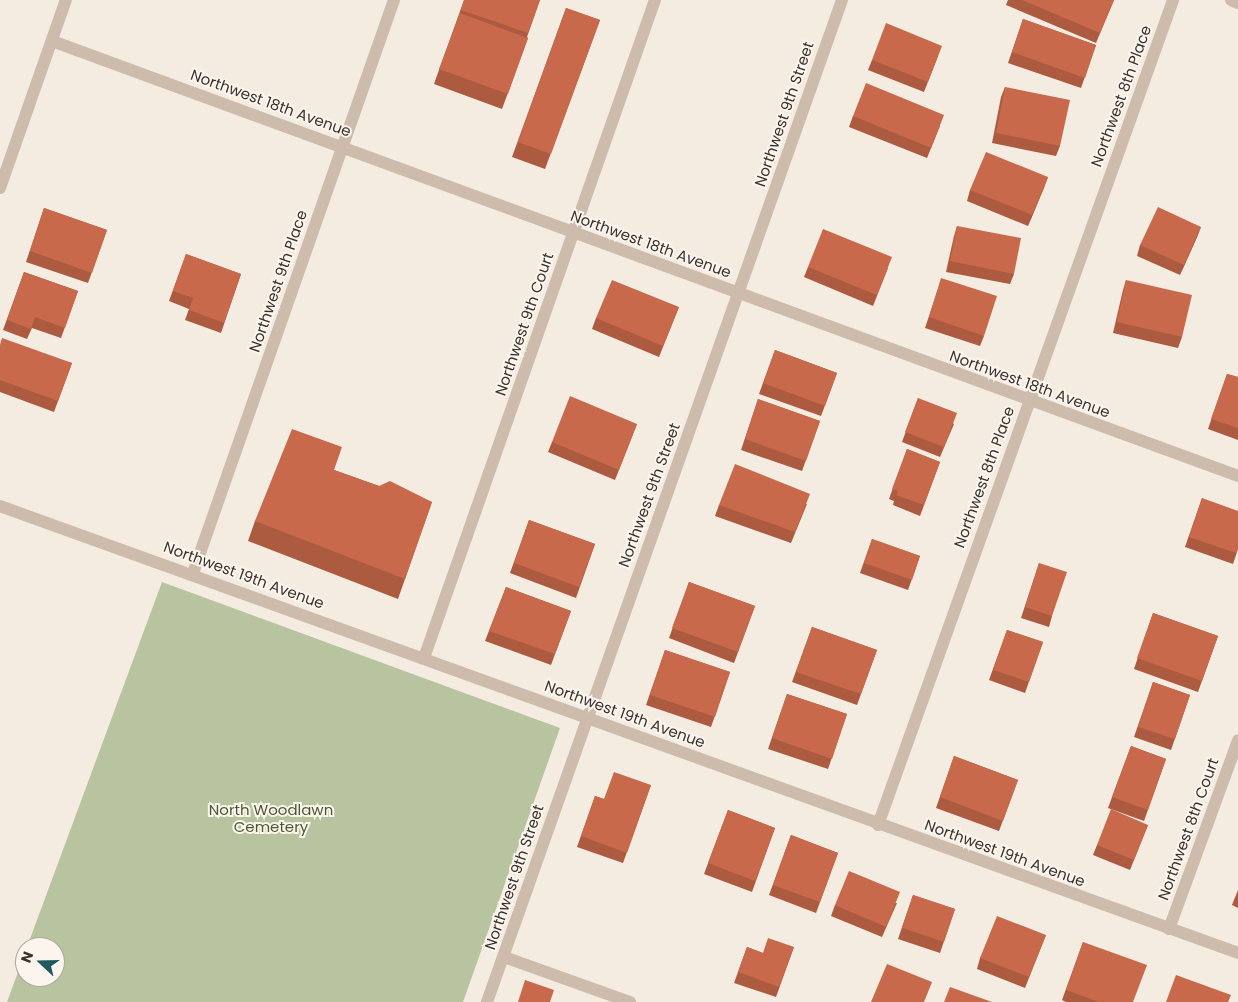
<!DOCTYPE html>
<style>
body{margin:0}
#map{position:relative;width:1238px;height:1002px;overflow:hidden;background:#f4ebe1;font-family:Poppins,sans-serif}
div>[style]{position:absolute}
.green>*{inset:0;background:#b8c4a0}
.minor>*{height:12px;margin:-6px;padding:0 6px;transform-origin:6px;border-radius:6px;background:#cdbbac}
.wall>*{inset:0;background:#ac5a40}
.shaded-wall>*{inset:0;background:#8c4a34}
.building>*{inset:0;background:#c8694b}
span{translate:-50% -50%;white-space:nowrap;text-align:center;line-height:1.15;-webkit-text-stroke:4px #fbf5ee;paint-order:stroke}
.street-label{font-size:15px;color:#3b302b}
.park-label{font-size:15px;color:#4a5a2e}
.north{position:absolute;left:15px;top:937px;width:50px;height:50px;box-sizing:border-box;background:#fbf5ee;border:1px solid #aea6a0;border-radius:50%;rotate:291deg;font-size:14px;font-weight:700;line-height:20px;text-align:center;color:#3b302b}
.north::after{content:'';display:block;margin:auto;width:18px;height:22px;background:#1f5a5e;clip-path:polygon(50% 0,100% 100%,50% 72%,0 100%)}
</style>
<div id="map">
<div class="green">
<div style="clip-path:polygon(162px 582px,560px 728px,463px 1002px,7px 1002px,25px 953px,25px 977px,55px 977px,55px 947px,27px 947px)"></div>
</div>
<div class="minor">
<div style="left:1231px;top:0;width:8px;rotate:23deg"></div>
<div style="left:52px;top:41px;width:1263px;rotate:20.14deg"></div>
<div style="left:0;top:188px;width:199px;rotate:-70.7deg"></div>
<div style="left:0;top:506px;width:1316px;rotate:19.85deg"></div>
<div style="left:193px;top:573px;width:607px;rotate:-70.67deg"></div>
<div style="left:424px;top:658px;width:697px;rotate:-70.66deg"></div>
<div style="left:878px;top:825px;width:876px;rotate:-70.32deg"></div>
<div style="left:1169px;top:929px;width:201px;rotate:-69.9deg"></div>
<div style="left:504px;top:957px;width:134px;rotate:19.7deg"></div>
<div style="left:487px;top:1002px;width:1063px;rotate:-70.49deg"></div>
</div>
<div class="wall">
<div style="clip-path:polygon(464px 0,540px 0,527px 37px,528px 38px,502px 109px,434px 84px)"></div>
<div style="clip-path:polygon(1008px 0,1114px 0,1096px 43px,1006px 5px)"></div>
<div style="clip-path:polygon(566px 8px,600px 20px,545px 169px,512px 157px)"></div>
<div style="clip-path:polygon(1023px 19px,1096px 45px,1081px 88px,1008px 63px)"></div>
<div style="clip-path:polygon(938px 56px,924px 92px,868px 70px,872px 60px)"></div>
<div style="clip-path:polygon(1005px 87px,1060px 146px,1056px 156px,992px 143px,1001px 97px)"></div>
<div style="clip-path:polygon(853px 116px,940px 126px,927px 158px,849px 127px)"></div>
<div style="clip-path:polygon(1048px 177px,1028px 226px,967px 201px,970px 190px)"></div>
<div style="clip-path:polygon(44px 208px,107px 230px,88px 283px,26px 262px)"></div>
<div style="clip-path:polygon(957px 226px,1014px 274px,1010px 284px,946px 272px,954px 236px)"></div>
<div style="clip-path:polygon(1201px 227px,1197px 237px,1180px 275px,1137px 256px,1140px 245px)"></div>
<div style="clip-path:polygon(186px 254px,241px 274px,221px 333px,185px 320px,189px 309px,169px 301px)"></div>
<div style="clip-path:polygon(808px 267px,888px 268px,873px 306px,804px 277px)"></div>
<div style="clip-path:polygon(24px 272px,78px 291px,61px 338px,32px 328px,27px 339px,3px 330px)"></div>
<div style="clip-path:polygon(1126px 280px,1182px 337px,1178px 348px,1113px 333px,1123px 290px)"></div>
<div style="clip-path:polygon(938px 289px,984px 336px,980px 346px,925px 328px)"></div>
<div style="clip-path:polygon(679px 307px,659px 357px,592px 329px,596px 318px)"></div>
<div style="clip-path:polygon(0 345px,72px 363px,54px 412px,0 392px)"></div>
<div style="clip-path:polygon(775px 350px,837px 373px,821px 416px,759px 394px)"></div>
<div style="clip-path:polygon(1227px 374px,1238px 377px,1238px 440px,1208px 429px)"></div>
<div style="clip-path:polygon(918px 398px,954px 424px,940px 457px,902px 442px)"></div>
<div style="clip-path:polygon(758px 399px,820px 421px,802px 471px,741px 450px)"></div>
<div style="clip-path:polygon(637px 424px,615px 480px,548px 452px,552px 442px)"></div>
<div style="clip-path:polygon(907px 449px,940px 462px,920px 516px,893px 505px,894px 501px,889px 499px)"></div>
<div style="clip-path:polygon(334px 470px,379px 486px,432px 502px,398px 599px,248px 541px,255px 521px)"></div>
<div style="clip-path:polygon(1202px 498px,1238px 549px,1233px 564px,1185px 547px)"></div>
<div style="clip-path:polygon(807px 504px,791px 543px,715px 516px,719px 505px)"></div>
<div style="clip-path:polygon(529px 520px,595px 544px,576px 598px,510px 573px)"></div>
<div style="clip-path:polygon(872px 539px,920px 556px,908px 590px,860px 573px)"></div>
<div style="clip-path:polygon(1039px 563px,1052px 616px,1049px 627px,1021px 618px)"></div>
<div style="clip-path:polygon(689px 582px,755px 606px,734px 663px,669px 638px)"></div>
<div style="clip-path:polygon(506px 587px,571px 611px,551px 665px,485px 641px)"></div>
<div style="clip-path:polygon(1153px 613px,1218px 636px,1198px 692px,1134px 669px)"></div>
<div style="clip-path:polygon(812px 627px,877px 650px,857px 705px,792px 682px)"></div>
<div style="clip-path:polygon(1007px 630px,1043px 642px,1025px 693px,989px 680px)"></div>
<div style="clip-path:polygon(665px 650px,730px 672px,711px 727px,646px 705px)"></div>
<div style="clip-path:polygon(1153px 682px,1190px 695px,1171px 750px,1134px 737px)"></div>
<div style="clip-path:polygon(787px 694px,847px 714px,828px 769px,768px 749px)"></div>
<div style="clip-path:polygon(1131px 746px,1166px 759px,1144px 821px,1108px 808px)"></div>
<div style="clip-path:polygon(954px 756px,1018px 780px,999px 831px,936px 808px)"></div>
<div style="clip-path:polygon(651px 785px,623px 863px,577px 847px,595px 796px,604px 799px)"></div>
<div style="clip-path:polygon(728px 810px,775px 828px,752px 892px,704px 874px)"></div>
<div style="clip-path:polygon(1148px 825px,1130px 870px,1093px 855px,1097px 845px)"></div>
<div style="clip-path:polygon(791px 835px,838px 853px,816px 913px,769px 895px)"></div>
<div style="clip-path:polygon(1238px 890px,1238px 908px,1232px 905px)"></div>
<div style="clip-path:polygon(913px 895px,955px 909px,940px 953px,898px 939px)"></div>
<div style="clip-path:polygon(897px 903px,882px 937px,831px 916px,835px 905px)"></div>
<div style="clip-path:polygon(1046px 935px,1025px 988px,977px 969px,980px 958px)"></div>
<div style="clip-path:polygon(1083px 942px,1133px 1002px,1066px 1002px,1062px 1000px)"></div>
<div style="clip-path:polygon(747px 947px,763px 953px,794px 947px,776px 997px,734px 983px)"></div>
</div>
<div class="shaded-wall">
<div style="clip-path:polygon(1048px 177px,1044px 188px,1028px 226px,1032px 215px)"></div>
<div style="clip-path:polygon(1201px 227px,1197px 237px,1180px 275px,1184px 265px)"></div>
</div>
<div class="building">
<div style="clip-path:polygon(464px 0,540px 0,528px 33px,461px 10px)"></div>
<div style="clip-path:polygon(1022px 0,1114px 0,1100px 33px)"></div>
<div style="clip-path:polygon(566px 8px,600px 20px,551px 154px,518px 142px)"></div>
<div style="clip-path:polygon(460px 13px,528px 38px,508px 94px,439px 69px)"></div>
<div style="clip-path:polygon(1023px 19px,1096px 45px,1085px 78px,1012px 52px)"></div>
<div style="clip-path:polygon(886px 23px,942px 46px,928px 82px,872px 60px)"></div>
<div style="clip-path:polygon(866px 83px,944px 115px,931px 148px,853px 116px)"></div>
<div style="clip-path:polygon(1005px 87px,1070px 100px,1060px 146px,996px 133px)"></div>
<div style="clip-path:polygon(986px 152px,1048px 177px,1032px 215px,970px 190px)"></div>
<div style="clip-path:polygon(1158px 207px,1201px 227px,1184px 265px,1140px 245px)"></div>
<div style="clip-path:polygon(44px 208px,107px 230px,92px 273px,30px 251px)"></div>
<div style="clip-path:polygon(957px 226px,1021px 238px,1014px 274px,950px 261px)"></div>
<div style="clip-path:polygon(823px 229px,892px 257px,877px 295px,808px 267px)"></div>
<div style="clip-path:polygon(186px 254px,241px 274px,224px 323px,189px 310px,193px 298px,173px 291px)"></div>
<div style="clip-path:polygon(24px 272px,78px 291px,65px 328px,35px 317px,31px 329px,7px 320px)"></div>
<div style="clip-path:polygon(941px 278px,997px 296px,984px 336px,929px 317px)"></div>
<div style="clip-path:polygon(612px 280px,679px 307px,663px 346px,596px 318px)"></div>
<div style="clip-path:polygon(1126px 280px,1192px 295px,1182px 337px,1117px 322px)"></div>
<div style="clip-path:polygon(2px 338px,72px 363px,58px 401px,0 380px,0 345px)"></div>
<div style="clip-path:polygon(775px 350px,837px 373px,825px 406px,763px 383px)"></div>
<div style="clip-path:polygon(1227px 374px,1238px 377px,1238px 428px,1211px 419px)"></div>
<div style="clip-path:polygon(570px 396px,637px 424px,619px 470px,552px 442px)"></div>
<div style="clip-path:polygon(918px 398px,957px 413px,944px 447px,905px 432px)"></div>
<div style="clip-path:polygon(758px 399px,820px 421px,806px 461px,745px 439px)"></div>
<div style="clip-path:polygon(292px 429px,342px 447px,334px 470px,379px 486px,390px 481px,432px 502px,405px 579px,255px 521px)"></div>
<div style="clip-path:polygon(907px 449px,940px 462px,924px 505px,896px 495px,898px 491px,892px 489px)"></div>
<div style="clip-path:polygon(735px 464px,810px 494px,795px 532px,719px 505px)"></div>
<div style="clip-path:polygon(1202px 498px,1238px 511px,1238px 549px,1236px 553px,1189px 537px)"></div>
<div style="clip-path:polygon(529px 520px,595px 544px,579px 587px,514px 563px)"></div>
<div style="clip-path:polygon(872px 539px,920px 556px,912px 580px,864px 563px)"></div>
<div style="clip-path:polygon(1039px 563px,1067px 572px,1052px 616px,1025px 607px)"></div>
<div style="clip-path:polygon(689px 582px,755px 606px,738px 652px,672px 628px)"></div>
<div style="clip-path:polygon(506px 587px,571px 611px,555px 654px,489px 631px)"></div>
<div style="clip-path:polygon(1153px 613px,1218px 636px,1202px 681px,1137px 658px)"></div>
<div style="clip-path:polygon(812px 627px,877px 650px,861px 694px,796px 672px)"></div>
<div style="clip-path:polygon(1007px 630px,1043px 642px,1029px 682px,993px 670px)"></div>
<div style="clip-path:polygon(665px 650px,730px 672px,715px 717px,650px 695px)"></div>
<div style="clip-path:polygon(1153px 682px,1190px 695px,1175px 739px,1138px 727px)"></div>
<div style="clip-path:polygon(787px 694px,847px 714px,832px 759px,772px 738px)"></div>
<div style="clip-path:polygon(1131px 746px,1166px 759px,1148px 810px,1112px 797px)"></div>
<div style="clip-path:polygon(954px 756px,1018px 780px,1003px 821px,940px 797px)"></div>
<div style="clip-path:polygon(614px 772px,651px 785px,627px 853px,581px 836px,595px 796px,604px 799px)"></div>
<div style="clip-path:polygon(1111px 809px,1148px 825px,1134px 860px,1097px 845px)"></div>
<div style="clip-path:polygon(728px 810px,775px 828px,755px 881px,708px 863px)"></div>
<div style="clip-path:polygon(791px 835px,838px 853px,820px 902px,773px 885px)"></div>
<div style="clip-path:polygon(849px 871px,900px 892px,886px 927px,835px 905px)"></div>
<div style="clip-path:polygon(913px 895px,955px 909px,944px 942px,902px 928px)"></div>
<div style="clip-path:polygon(997px 916px,1046px 935px,1029px 977px,980px 958px)"></div>
<div style="clip-path:polygon(768px 938px,794px 947px,779px 987px,738px 972px,747px 947px,763px 953px)"></div>
<div style="clip-path:polygon(1083px 942px,1147px 965px,1133px 1002px,1099px 1002px,1066px 990px)"></div>
<div style="clip-path:polygon(887px 964px,932px 982px,924px 1002px,871px 1002px)"></div>
<div style="clip-path:polygon(1176px 975px,1231px 995px,1228px 1002px,1166px 1002px)"></div>
<div style="clip-path:polygon(525px 980px,554px 990px,550px 1002px,518px 1002px)"></div>
<div style="clip-path:polygon(950px 987px,992px 1002px,944px 1002px)"></div>
</div>
<div class="street-label">
<span style="left:1121px;top:96px;rotate:-70deg">Northwest 8th Place</span>
<span style="left:271px;top:103px;rotate:20deg">Northwest 18th Avenue</span>
<span style="left:784px;top:114px;rotate:-71deg">Northwest 9th Street</span>
<span style="left:651px;top:244px;rotate:20deg">Northwest 18th Avenue</span>
<span style="left:278px;top:281px;rotate:-71deg">Northwest 9th Place</span>
<span style="left:524px;top:324px;rotate:-71deg">Northwest 9th Court</span>
<span style="left:1030px;top:384px;rotate:20deg">Northwest 18th Avenue</span>
<span style="left:984px;top:477px;rotate:-70deg">Northwest 8th Place</span>
<span style="left:649px;top:495px;rotate:-70deg">Northwest 9th Street</span>
<span style="left:244px;top:575px;rotate:20deg">Northwest 19th Avenue</span>
<span style="left:625px;top:714px;rotate:20deg">Northwest 19th Avenue</span>
<span style="left:1188px;top:829px;rotate:-70deg">Northwest 8th Court</span>
<span style="left:1005px;top:853px;rotate:20deg">Northwest 19th Avenue</span>
<span style="left:514px;top:877px;rotate:-71deg">Northwest 9th Street</span>
</div>
<div class="park-label">
<span style="left:271px;top:818px">North Woodlawn<br>Cemetery</span>
</div>
<div class="north">N</div>
</div>
